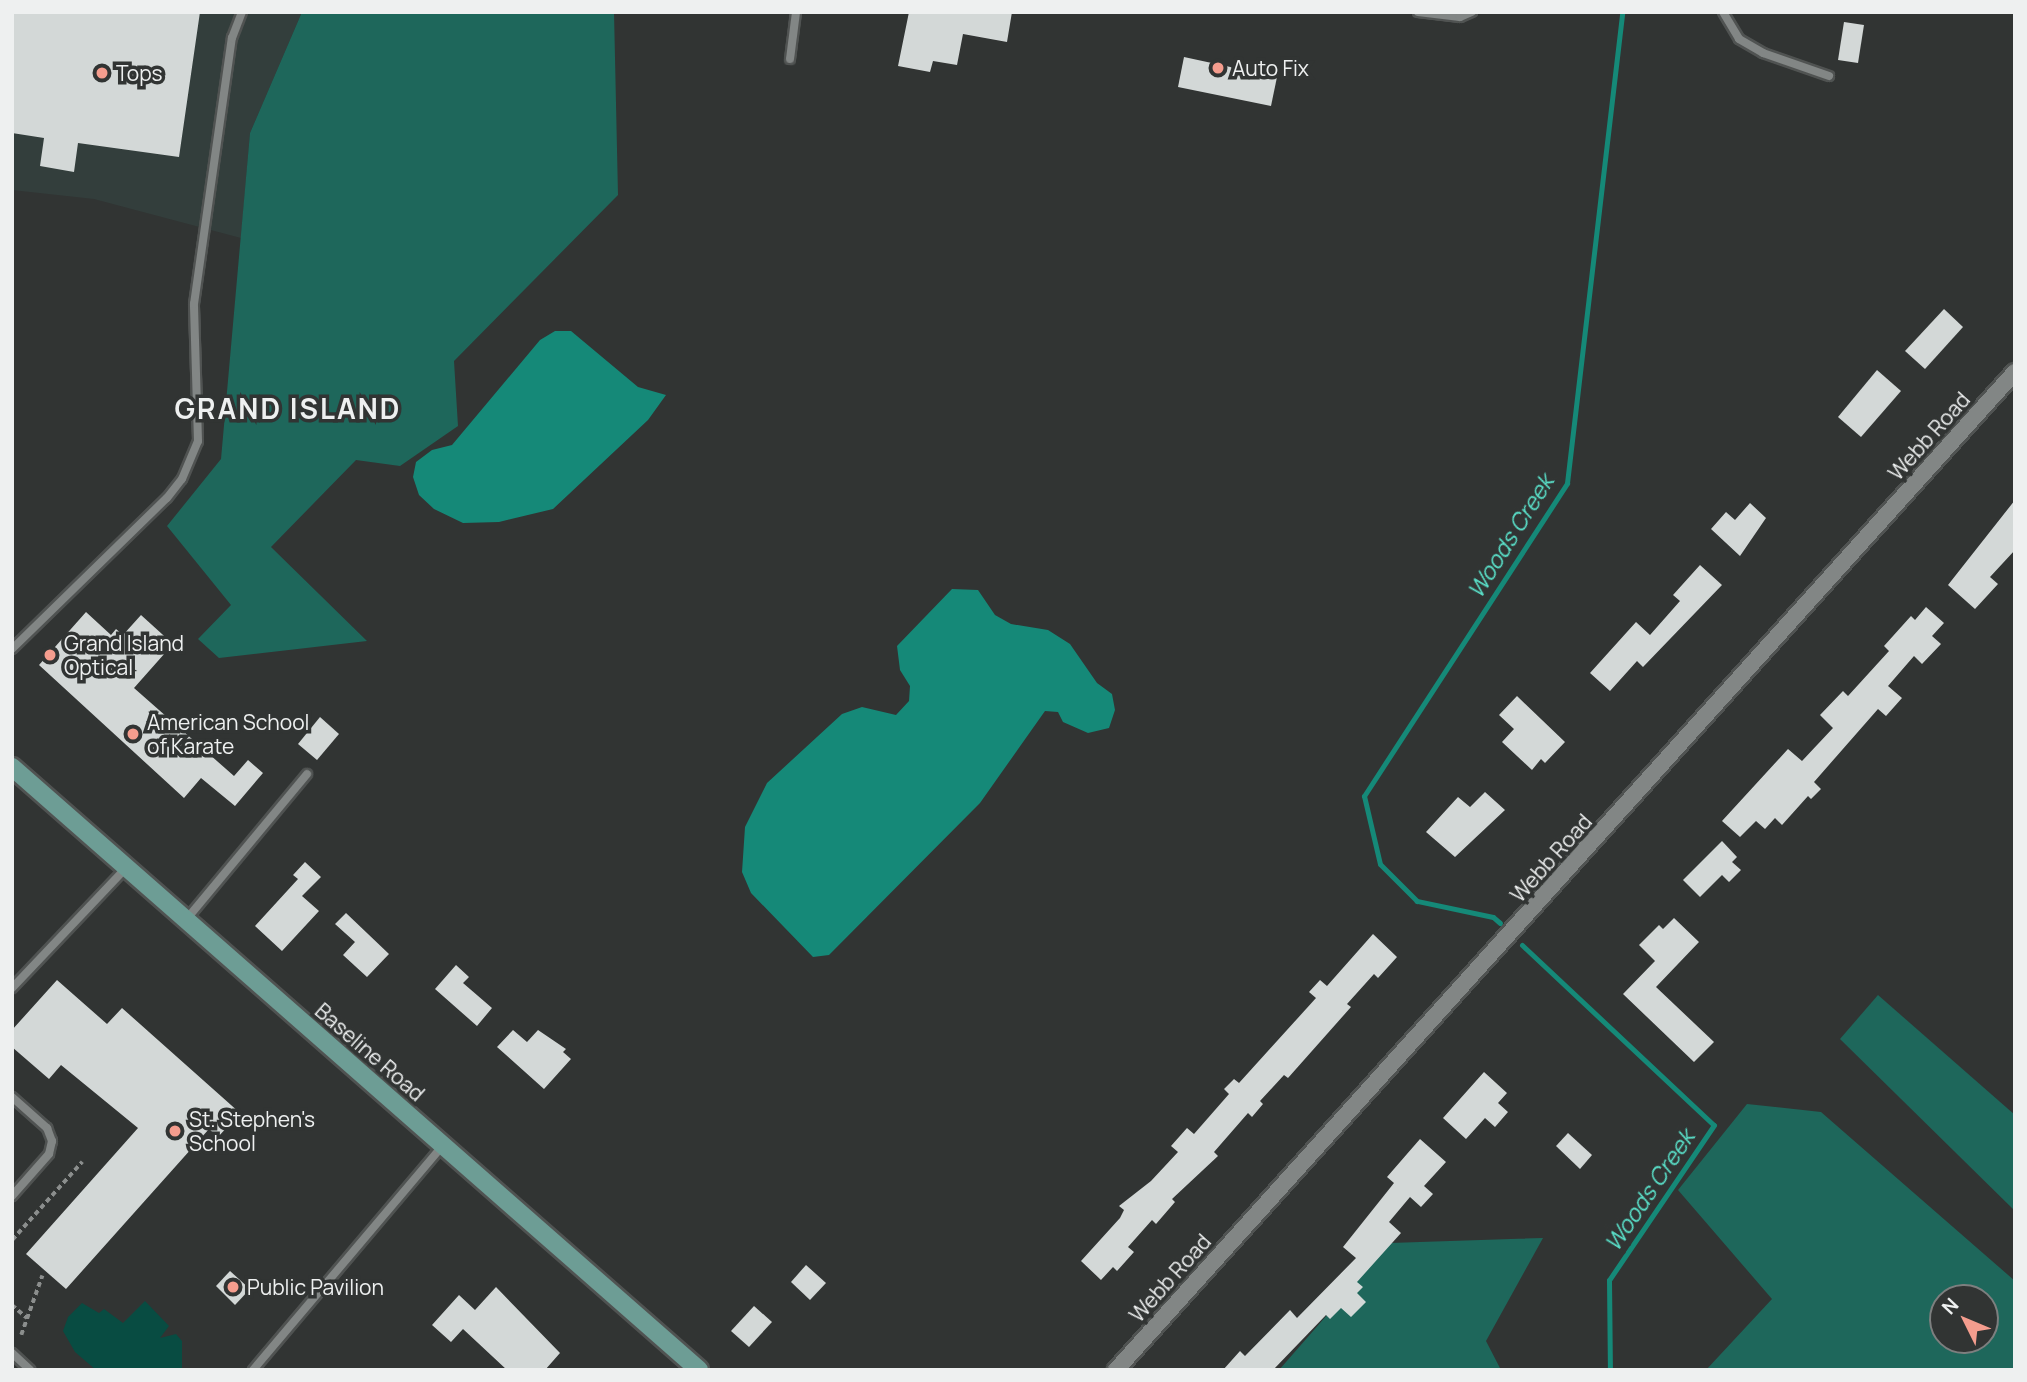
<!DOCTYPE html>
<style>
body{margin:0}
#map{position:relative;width:2027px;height:1382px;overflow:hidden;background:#313433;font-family:Manrope,sans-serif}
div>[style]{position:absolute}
.built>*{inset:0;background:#333e3c}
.green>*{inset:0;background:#084c42}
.forest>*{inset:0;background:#1e675b}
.water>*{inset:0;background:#158978}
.stream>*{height:5px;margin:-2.5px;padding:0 2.5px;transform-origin:2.5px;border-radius:2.5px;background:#158978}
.building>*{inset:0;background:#d3d8d7}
.path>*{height:3.5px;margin-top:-1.75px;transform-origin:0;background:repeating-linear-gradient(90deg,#8b8e8d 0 5px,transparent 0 8.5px)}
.roads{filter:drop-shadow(2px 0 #505352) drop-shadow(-2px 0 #505352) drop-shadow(0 2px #505352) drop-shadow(0 -2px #505352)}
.lane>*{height:8px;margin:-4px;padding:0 4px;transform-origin:4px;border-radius:4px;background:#828685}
.street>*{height:16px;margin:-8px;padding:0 8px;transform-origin:8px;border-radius:8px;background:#828685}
.secondary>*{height:18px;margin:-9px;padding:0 9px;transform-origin:9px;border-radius:9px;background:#6d9d95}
.dots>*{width:19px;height:19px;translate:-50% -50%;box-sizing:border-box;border:4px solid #313433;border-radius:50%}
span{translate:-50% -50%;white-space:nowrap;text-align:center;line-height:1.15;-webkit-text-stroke:7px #313433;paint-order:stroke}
.poi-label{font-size:21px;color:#eef0f0}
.left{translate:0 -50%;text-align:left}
.street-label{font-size:21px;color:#eef0f0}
.water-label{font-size:23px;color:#5ae0c9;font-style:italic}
.district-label{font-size:28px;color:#eef0f0;font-weight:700;letter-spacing:2px}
.frame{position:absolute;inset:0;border:14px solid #eef0f0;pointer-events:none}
.north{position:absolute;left:1929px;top:1284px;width:70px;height:70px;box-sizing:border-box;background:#313433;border:2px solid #7d7f7f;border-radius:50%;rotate:313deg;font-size:19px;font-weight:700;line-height:28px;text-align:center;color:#eef0f0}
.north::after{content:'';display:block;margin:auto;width:24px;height:32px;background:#f59d8e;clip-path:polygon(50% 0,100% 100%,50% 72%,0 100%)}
</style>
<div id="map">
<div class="built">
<div style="clip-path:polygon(12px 12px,302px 12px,250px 133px,241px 238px,94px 199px,12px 190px)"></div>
</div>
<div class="green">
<div style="clip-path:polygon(145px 1301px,169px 1326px,160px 1338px,176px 1334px,182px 1341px,182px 1370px,96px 1370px,75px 1352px,63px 1331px,68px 1317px,82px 1303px,99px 1313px,104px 1309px,123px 1323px)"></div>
</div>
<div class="forest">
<div style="clip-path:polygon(302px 12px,614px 12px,618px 195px,454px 361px,458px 426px,400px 466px,356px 460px,271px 547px,367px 641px,219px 658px,198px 639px,231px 605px,167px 526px,221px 459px,250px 133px)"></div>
<div style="clip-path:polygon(1878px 995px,2015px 1115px,2015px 1211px,1840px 1039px)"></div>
<div style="clip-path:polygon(evenodd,1747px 1104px,1821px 1112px,2015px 1281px,2015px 1370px,1706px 1370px,1772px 1299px,1678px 1190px,1747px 1104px,1943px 1298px,1985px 1298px,1985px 1340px,1943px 1340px,1943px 1298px)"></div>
<div style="clip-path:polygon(1543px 1238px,1486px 1341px,1501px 1370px,1279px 1370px,1390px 1243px)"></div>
</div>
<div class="water">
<div style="clip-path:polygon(555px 331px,571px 331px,638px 387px,666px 395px,648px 420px,553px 509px,499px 522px,463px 523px,434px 509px,419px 495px,413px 477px,416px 462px,432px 450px,452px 445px,540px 340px)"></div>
<div style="clip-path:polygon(952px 589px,978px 590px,995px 615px,1011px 624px,1048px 630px,1070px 644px,1097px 683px,1112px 694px,1115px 710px,1109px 728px,1088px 733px,1063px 722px,1058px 712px,1045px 711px,980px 803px,829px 955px,813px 957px,751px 893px,742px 872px,745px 827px,767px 783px,842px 714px,862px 707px,896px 715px,909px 701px,910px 686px,900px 670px,897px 646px)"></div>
</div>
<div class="stream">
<div style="left:1500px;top:923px;width:9px;rotate:-139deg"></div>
<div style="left:1493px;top:917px;width:78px;rotate:-168.1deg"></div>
<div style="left:1417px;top:901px;width:52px;rotate:-135deg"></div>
<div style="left:1380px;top:864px;width:70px;rotate:-103.2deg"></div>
<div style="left:1364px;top:796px;width:373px;rotate:-57deg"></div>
<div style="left:1567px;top:483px;width:474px;rotate:-83.3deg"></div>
<div style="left:1522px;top:945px;width:263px;rotate:43.2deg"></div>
<div style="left:1714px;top:1125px;width:187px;rotate:124.1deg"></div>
<div style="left:1609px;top:1280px;width:90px;rotate:89.4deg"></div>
</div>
<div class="building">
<div style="clip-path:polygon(12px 12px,200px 12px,179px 157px,78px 143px,74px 172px,40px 166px,44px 138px,12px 133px)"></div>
<div style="clip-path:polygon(909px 12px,1012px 12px,1007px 42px,963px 34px,957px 65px,933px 61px,930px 72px,898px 66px)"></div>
<div style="clip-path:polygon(1844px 22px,1864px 25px,1858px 63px,1838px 60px)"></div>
<div style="clip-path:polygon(1184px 57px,1277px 77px,1271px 106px,1178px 87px)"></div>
<div style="clip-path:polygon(1944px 309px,1963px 327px,1925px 369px,1905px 351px)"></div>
<div style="clip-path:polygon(1877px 370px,1901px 391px,1861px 437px,1838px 417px)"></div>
<div style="clip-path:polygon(2015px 500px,2015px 550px,1990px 577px,1998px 584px,1975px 609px,1948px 585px)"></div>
<div style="clip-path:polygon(1750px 503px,1766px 518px,1740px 556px,1711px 529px,1726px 512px,1735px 520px)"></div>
<div style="clip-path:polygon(1700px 565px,1722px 585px,1643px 667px,1637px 661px,1610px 691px,1590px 673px,1636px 622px,1650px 635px,1680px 601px,1673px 595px)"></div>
<div style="clip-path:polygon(1926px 607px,1944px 623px,1932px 636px,1941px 644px,1922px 664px,1914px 656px,1888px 686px,1902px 698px,1886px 716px,1878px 709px,1814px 782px,1821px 789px,1811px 799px,1808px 796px,1782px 825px,1775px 818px,1765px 829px,1756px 821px,1740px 837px,1722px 821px,1788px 749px,1802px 761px,1833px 728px,1820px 715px,1843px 691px,1848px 696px,1889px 651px,1884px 646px,1911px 616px,1915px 620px)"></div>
<div style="clip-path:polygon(86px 612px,111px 635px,116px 629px,123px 635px,141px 615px,173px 644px,134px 688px,234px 776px,248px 760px,263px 773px,235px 806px,201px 778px,184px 798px,39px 665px)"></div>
<div style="clip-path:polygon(1517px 696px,1565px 742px,1545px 763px,1541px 759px,1532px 770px,1502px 742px,1514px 729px,1499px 715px)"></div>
<div style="clip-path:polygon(320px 717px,339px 734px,317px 760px,298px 744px)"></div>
<div style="clip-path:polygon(1485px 792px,1505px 810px,1455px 857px,1426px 832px,1458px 797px,1470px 807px)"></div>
<div style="clip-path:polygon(1722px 841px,1737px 857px,1732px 862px,1741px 870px,1729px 882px,1722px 875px,1700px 897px,1683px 880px)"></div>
<div style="clip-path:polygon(305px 862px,321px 877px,302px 896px,319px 911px,282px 951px,255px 926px,298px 879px,293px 875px)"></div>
<div style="clip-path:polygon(346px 913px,389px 954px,367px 977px,343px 955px,355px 942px,335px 924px)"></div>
<div style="clip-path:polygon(1674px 918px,1699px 942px,1656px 987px,1714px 1042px,1694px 1062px,1623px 994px,1655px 961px,1639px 945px,1659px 925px,1663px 929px)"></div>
<div style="clip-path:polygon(1373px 934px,1397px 957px,1378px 978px,1374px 974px,1347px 1004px,1351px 1007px,1288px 1078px,1284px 1075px,1260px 1101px,1263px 1104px,1252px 1117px,1248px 1113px,1214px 1152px,1218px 1156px,1172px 1199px,1175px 1202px,1156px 1224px,1152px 1220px,1128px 1247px,1134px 1252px,1117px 1271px,1113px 1267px,1101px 1280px,1081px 1261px,1120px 1218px,1124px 1210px,1119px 1206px,1151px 1181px,1178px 1152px,1171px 1146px,1187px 1128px,1194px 1134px,1229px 1094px,1224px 1089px,1234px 1079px,1239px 1083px,1316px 998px,1309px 992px,1320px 980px,1327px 986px)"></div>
<div style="clip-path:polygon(456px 965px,469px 977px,463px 983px,492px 1008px,477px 1026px,435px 989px)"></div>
<div style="clip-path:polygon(57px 980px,107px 1024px,122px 1008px,240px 1113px,218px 1137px,209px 1129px,66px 1289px,26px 1254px,138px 1128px,61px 1065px,49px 1079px,12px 1047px,12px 1030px)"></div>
<div style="clip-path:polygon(513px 1030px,527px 1042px,538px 1030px,566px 1049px,563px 1052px,571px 1059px,544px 1089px,497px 1047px)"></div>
<div style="clip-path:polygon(1484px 1072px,1507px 1093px,1498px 1103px,1508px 1112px,1495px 1127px,1485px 1118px,1466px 1139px,1443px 1118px)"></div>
<div style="clip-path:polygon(1568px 1133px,1592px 1155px,1580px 1169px,1556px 1146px)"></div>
<div style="clip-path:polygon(1420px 1139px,1446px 1162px,1424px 1186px,1433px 1194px,1421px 1207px,1410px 1197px,1389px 1222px,1401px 1233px,1357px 1282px,1363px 1287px,1357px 1293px,1366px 1302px,1351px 1317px,1341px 1308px,1330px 1319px,1326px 1315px,1273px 1370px,1223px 1370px,1240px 1351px,1245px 1356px,1290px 1310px,1297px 1318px,1356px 1258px,1343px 1247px,1394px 1183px,1387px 1177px)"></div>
<div style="clip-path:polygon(806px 1265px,826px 1283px,810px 1300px,791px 1282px)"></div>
<div style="clip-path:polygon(230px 1271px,250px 1289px,235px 1305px,216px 1286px)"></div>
<div style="clip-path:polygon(496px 1287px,560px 1353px,545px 1370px,507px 1370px,463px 1329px,451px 1342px,432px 1325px,459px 1295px,475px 1310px)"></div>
<div style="clip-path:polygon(754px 1306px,772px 1322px,749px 1347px,731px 1331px)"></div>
</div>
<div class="path">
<div style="left:12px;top:1240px;width:105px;rotate:-48.1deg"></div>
<div style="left:12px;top:1305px;width:20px;rotate:41deg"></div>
<div style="left:21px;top:1335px;width:63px;rotate:-70.4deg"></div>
</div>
<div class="roads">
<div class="lane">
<div style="left:1418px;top:12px;width:42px;rotate:6.8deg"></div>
<div style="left:1460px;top:17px;width:13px;rotate:-23deg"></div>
<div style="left:1723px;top:12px;width:31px;rotate:59deg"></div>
<div style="left:1739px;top:39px;width:28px;rotate:30deg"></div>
<div style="left:1763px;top:53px;width:70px;rotate:19.2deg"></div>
<div style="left:790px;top:59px;width:47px;rotate:-82.7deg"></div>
<div style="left:12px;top:649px;width:216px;rotate:-44.3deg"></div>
<div style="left:167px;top:498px;width:24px;rotate:-52deg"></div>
<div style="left:182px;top:479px;width:41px;rotate:-67.2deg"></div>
<div style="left:198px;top:441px;width:137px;rotate:-91.7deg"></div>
<div style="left:194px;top:304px;width:269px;rotate:-81.9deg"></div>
<div style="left:232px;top:38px;width:28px;rotate:-69deg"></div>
<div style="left:185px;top:921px;width:191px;rotate:-50.3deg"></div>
<div style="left:12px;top:988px;width:166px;rotate:-46.5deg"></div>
<div style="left:12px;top:1097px;width:47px;rotate:41.5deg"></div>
<div style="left:47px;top:1128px;width:14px;rotate:69deg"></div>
<div style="left:52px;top:1141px;width:13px;rotate:103deg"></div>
<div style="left:49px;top:1154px;width:56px;rotate:131.4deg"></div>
<div style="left:12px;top:1353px;width:25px;rotate:43deg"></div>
<div style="left:253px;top:1370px;width:293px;rotate:-49.8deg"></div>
</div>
<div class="street">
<div style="left:1116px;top:1370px;width:1343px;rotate:-47.99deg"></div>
</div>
<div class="secondary">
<div style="left:12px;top:767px;width:914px;rotate:41.27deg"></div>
</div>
</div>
<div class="dots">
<div style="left:1218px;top:68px;background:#f59d8e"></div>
<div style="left:102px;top:73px;background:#f59d8e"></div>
<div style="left:50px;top:655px;background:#f59d8e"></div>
<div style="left:133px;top:734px;background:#f59d8e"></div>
<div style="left:175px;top:1131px;background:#f59d8e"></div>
<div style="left:233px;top:1287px;background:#f59d8e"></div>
</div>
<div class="poi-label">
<span class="left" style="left:1232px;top:68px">Auto Fix</span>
<span class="left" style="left:116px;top:73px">Tops</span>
<span class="left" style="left:64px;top:655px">Grand Island<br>Optical</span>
<span class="left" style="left:147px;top:734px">American School<br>of Karate</span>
<span class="left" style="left:189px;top:1131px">St. Stephen's<br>School</span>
<span class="left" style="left:247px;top:1287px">Public Pavilion</span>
</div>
<div class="street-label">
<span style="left:1929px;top:436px;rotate:-48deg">Webb Road</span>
<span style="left:1551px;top:858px;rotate:-48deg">Webb Road</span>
<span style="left:370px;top:1052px;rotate:41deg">Baseline Road</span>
<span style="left:1170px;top:1278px;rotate:-48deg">Webb Road</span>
</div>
<div class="water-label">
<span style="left:1510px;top:536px;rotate:-58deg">Woods Creek</span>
<span style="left:1649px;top:1190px;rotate:-56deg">Woods Creek</span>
</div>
<div class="district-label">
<span style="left:288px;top:408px">GRAND ISLAND</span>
</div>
<div class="frame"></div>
<div class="north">N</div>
</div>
